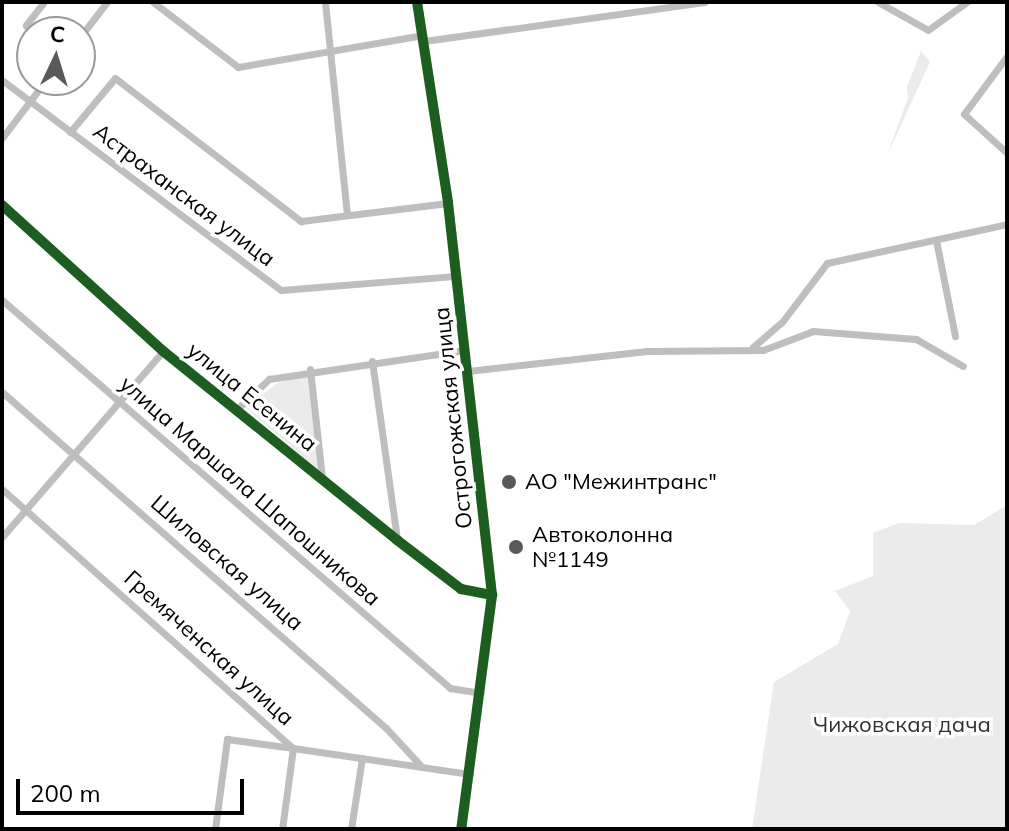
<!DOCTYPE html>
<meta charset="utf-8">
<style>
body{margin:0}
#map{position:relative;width:1009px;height:831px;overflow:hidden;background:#fff;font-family:Mulish,sans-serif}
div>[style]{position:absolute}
.green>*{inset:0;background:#ebebeb}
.minor>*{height:7px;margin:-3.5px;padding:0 3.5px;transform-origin:3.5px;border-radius:3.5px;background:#bebebe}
.tertiary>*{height:9px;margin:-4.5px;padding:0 4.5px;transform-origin:4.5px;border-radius:4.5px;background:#bebebe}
.cycleway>*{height:10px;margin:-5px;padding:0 5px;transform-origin:5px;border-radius:5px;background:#1b5e20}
.dots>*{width:22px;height:22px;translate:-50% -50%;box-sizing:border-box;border:4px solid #fff;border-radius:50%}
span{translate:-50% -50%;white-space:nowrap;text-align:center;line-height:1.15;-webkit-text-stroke:7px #fff;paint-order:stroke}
.street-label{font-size:22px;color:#000}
.poi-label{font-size:22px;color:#000}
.left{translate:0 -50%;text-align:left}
.park-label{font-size:22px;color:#313131}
.frame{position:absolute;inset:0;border:4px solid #000;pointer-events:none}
.north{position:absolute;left:16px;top:16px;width:80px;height:80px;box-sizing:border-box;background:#fff;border:2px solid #999;border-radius:50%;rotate:4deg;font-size:22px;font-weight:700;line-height:32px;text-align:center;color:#000}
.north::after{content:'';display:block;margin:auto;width:28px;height:36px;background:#595959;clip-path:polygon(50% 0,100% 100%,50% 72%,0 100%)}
.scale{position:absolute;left:16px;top:779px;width:228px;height:36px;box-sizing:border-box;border:4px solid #000;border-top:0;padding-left:10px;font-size:24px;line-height:28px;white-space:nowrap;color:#000;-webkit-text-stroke:6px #fff;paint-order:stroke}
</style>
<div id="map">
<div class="green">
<div style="clip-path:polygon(921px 51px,930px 62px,886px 158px,908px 98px,907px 87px)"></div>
<div style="clip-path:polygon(309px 374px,319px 471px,245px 407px,278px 383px)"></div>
<div style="clip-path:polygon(1007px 505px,1007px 829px,752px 829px,774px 682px,838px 644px,850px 611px,835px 591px,873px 576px,873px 533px,899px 523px,974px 525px)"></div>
</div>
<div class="minor">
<div style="left:153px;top:2px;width:107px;rotate:37.4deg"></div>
<div style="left:238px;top:67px;width:188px;rotate:-9.8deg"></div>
<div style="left:325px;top:2px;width:213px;rotate:84.1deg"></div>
<div style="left:878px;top:2px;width:57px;rotate:29.2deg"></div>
<div style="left:928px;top:30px;width:48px;rotate:-35.7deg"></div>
<div style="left:32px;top:37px;width:13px;rotate:-117deg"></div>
<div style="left:26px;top:25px;width:29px;rotate:-52deg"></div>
<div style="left:80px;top:37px;width:44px;rotate:-52.4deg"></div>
<div style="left:424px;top:41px;width:283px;rotate:-7.9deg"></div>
<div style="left:1007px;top:56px;width:72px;rotate:126.6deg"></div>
<div style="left:964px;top:114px;width:58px;rotate:42.2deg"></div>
<div style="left:2px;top:80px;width:349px;rotate:37deg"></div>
<div style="left:281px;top:290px;width:176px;rotate:-4.6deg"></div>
<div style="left:70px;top:132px;width:70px;rotate:-50.2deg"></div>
<div style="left:115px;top:78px;width:235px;rotate:37.6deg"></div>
<div style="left:301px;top:221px;width:148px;rotate:-7deg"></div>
<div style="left:2px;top:138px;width:73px;rotate:-52.8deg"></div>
<div style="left:2px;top:205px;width:217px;rotate:42.2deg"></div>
<div style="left:163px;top:351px;width:301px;rotate:38.9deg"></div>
<div style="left:397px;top:540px;width:81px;rotate:37.4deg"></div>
<div style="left:461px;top:589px;width:32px;rotate:11deg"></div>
<div style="left:936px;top:240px;width:98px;rotate:78.8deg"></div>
<div style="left:2px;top:300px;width:593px;rotate:40.89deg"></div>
<div style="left:450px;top:688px;width:31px;rotate:9deg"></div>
<div style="left:753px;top:347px;width:38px;rotate:-41deg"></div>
<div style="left:782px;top:322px;width:74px;rotate:-52.7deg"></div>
<div style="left:827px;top:263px;width:184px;rotate:-12.2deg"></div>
<div style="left:372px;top:361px;width:181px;rotate:82deg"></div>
<div style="left:310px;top:369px;width:110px;rotate:83.7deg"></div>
<div style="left:468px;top:371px;width:180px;rotate:-6.4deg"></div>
<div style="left:647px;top:351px;width:116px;rotate:-0.5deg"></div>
<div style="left:763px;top:350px;width:53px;rotate:-20.8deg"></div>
<div style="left:813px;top:331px;width:103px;rotate:4.4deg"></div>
<div style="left:916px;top:339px;width:54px;rotate:29.9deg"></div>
<div style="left:2px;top:392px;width:510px;rotate:41.19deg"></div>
<div style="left:386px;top:728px;width:53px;rotate:47.3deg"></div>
<div style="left:235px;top:411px;width:47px;rotate:-43.3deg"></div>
<div style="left:269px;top:379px;width:198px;rotate:-8.4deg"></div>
<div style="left:2px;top:489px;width:390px;rotate:41.7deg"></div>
<div style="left:293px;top:748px;width:179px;rotate:8.4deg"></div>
<div style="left:2px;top:537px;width:246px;rotate:-49.1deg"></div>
<div style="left:215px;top:829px;width:91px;rotate:-82.4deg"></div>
<div style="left:227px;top:739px;width:67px;rotate:7.8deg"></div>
<div style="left:293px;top:748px;width:82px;rotate:97.7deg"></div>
<div style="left:351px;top:829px;width:72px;rotate:-81.2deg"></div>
</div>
<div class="tertiary">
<div style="left:417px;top:2px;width:203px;rotate:81.2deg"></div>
<div style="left:448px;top:203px;width:394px;rotate:83.6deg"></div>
<div style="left:492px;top:595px;width:236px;rotate:97.5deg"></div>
</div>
<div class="cycleway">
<div style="left:417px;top:2px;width:203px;rotate:81.2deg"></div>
<div style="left:448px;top:203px;width:394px;rotate:83.6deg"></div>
<div style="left:492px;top:595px;width:236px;rotate:97.5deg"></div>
<div style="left:2px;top:205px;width:217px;rotate:42.2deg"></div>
<div style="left:163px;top:351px;width:301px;rotate:38.9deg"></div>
<div style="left:397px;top:540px;width:81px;rotate:37.4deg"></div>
<div style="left:461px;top:589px;width:32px;rotate:11deg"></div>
</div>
<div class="dots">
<div style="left:509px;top:482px;background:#595959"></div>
<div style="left:516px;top:547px;background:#595959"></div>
</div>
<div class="street-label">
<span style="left:184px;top:195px;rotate:37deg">Астраханская улица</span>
<span style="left:252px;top:397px;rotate:39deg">улица Есенина</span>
<span style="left:453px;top:418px;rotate:-96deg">Острогожская улица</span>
<span style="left:250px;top:491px;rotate:41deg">улица Маршала Шапошникова</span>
<span style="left:227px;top:563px;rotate:41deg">Шиловская улица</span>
<span style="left:209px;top:648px;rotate:42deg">Гремяченская улица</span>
</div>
<div class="poi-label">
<span class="left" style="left:525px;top:482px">АО "Межинтранс"</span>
<span class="left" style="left:532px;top:547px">Автоколонна<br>№1149</span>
</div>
<div class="park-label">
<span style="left:902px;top:725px">Чижовская дача</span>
</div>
<div class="frame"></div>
<div class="north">С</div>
<div class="scale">200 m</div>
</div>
